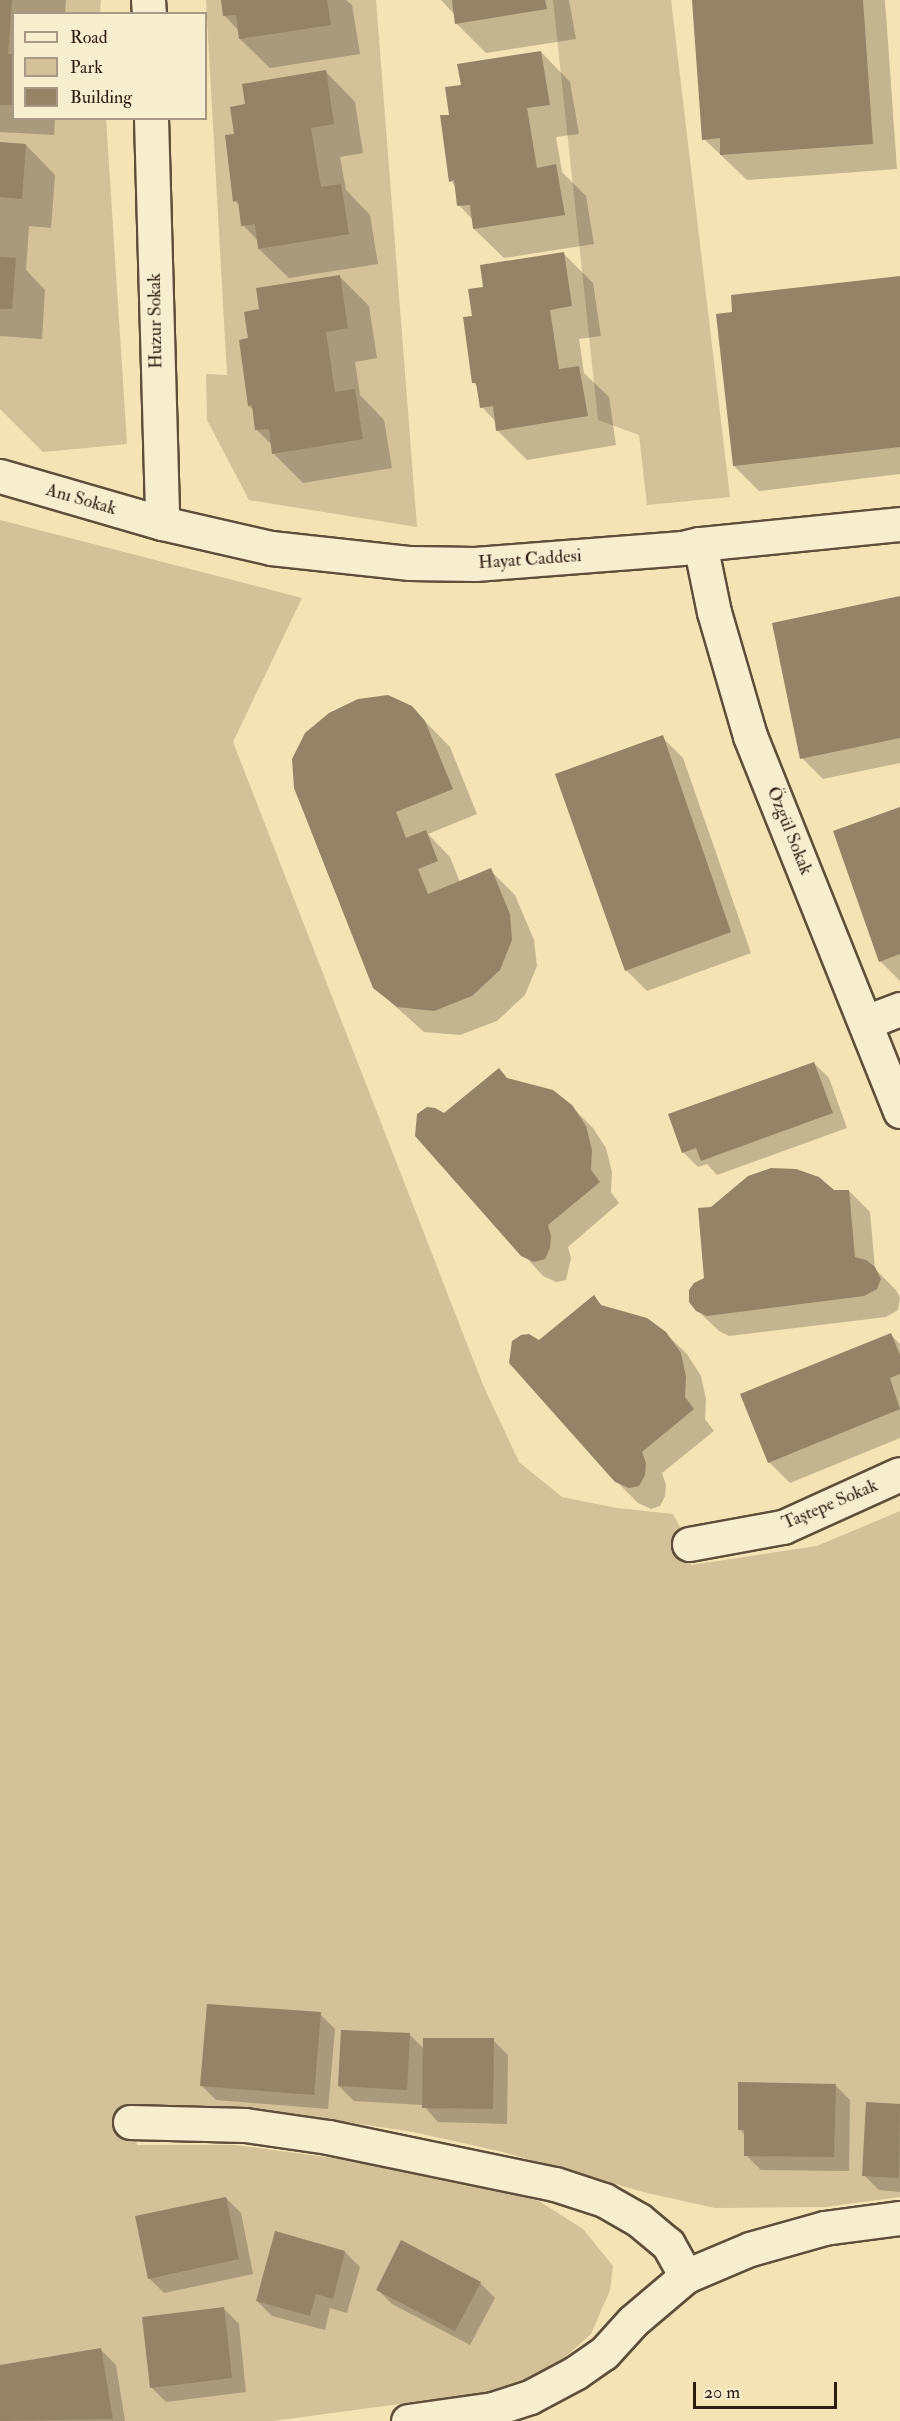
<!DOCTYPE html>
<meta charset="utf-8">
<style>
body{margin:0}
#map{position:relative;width:900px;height:2421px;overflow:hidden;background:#f3e3b5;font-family:"IM FELL Double Pica",serif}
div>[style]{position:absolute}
.green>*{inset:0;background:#d2c199}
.shadow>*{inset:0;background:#0003}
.building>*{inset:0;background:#948366}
.roads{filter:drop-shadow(2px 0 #5f4e39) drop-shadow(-2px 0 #5f4e39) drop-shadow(0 2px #5f4e39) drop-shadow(0 -2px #5f4e39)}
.minor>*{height:33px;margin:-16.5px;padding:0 16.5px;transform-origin:16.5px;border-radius:16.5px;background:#f7edcf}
span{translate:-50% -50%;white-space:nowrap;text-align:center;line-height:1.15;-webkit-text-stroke:4.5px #f7edcf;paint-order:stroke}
.street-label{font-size:18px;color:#2e1c10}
.legend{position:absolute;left:12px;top:12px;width:195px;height:108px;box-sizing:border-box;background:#f7edcf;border:2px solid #a79983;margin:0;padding:8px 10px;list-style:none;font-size:18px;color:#2e1c10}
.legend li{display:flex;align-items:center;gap:12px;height:30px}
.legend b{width:30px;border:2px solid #a79983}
.scale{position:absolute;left:693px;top:2382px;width:144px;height:27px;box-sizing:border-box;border:3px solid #2e1c10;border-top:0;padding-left:8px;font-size:18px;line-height:21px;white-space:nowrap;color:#2e1c10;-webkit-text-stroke:4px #f7edcf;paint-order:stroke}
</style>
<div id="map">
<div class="green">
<div style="clip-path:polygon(0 0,101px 0,100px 13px,14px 14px,14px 118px,106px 119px,127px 444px,43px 452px,0 409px)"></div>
<div style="clip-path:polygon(206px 0,376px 0,417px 527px,249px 500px,207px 420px,206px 374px,227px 375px)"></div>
<div style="clip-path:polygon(553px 0,671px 0,730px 497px,647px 505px,639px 435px,598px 420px)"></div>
<div style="clip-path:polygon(0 520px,302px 598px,233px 742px,483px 1385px,519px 1462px,562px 1497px,617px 1508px,673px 1514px,689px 1544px,691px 1565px,817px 1546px,900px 1511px,900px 2197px,825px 2207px,715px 2208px,647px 2193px,499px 2151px,413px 2132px,289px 2113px,138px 2106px,131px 2122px,137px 2145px,235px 2145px,393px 2166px,539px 2201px,583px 2229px,613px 2266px,610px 2290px,591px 2334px,556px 2365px,510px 2389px,273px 2421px,0 2421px)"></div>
</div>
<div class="shadow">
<div style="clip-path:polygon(0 0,66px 0,65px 14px,14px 14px,14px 118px,55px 118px,54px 135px,0 132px)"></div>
<div style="clip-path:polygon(222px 0,346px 0,352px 5px,360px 54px,270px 68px,240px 39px,239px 31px,224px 15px)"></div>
<div style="clip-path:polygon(441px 0,569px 0,576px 39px,486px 53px,456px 23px,455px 15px)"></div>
<div style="clip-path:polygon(694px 0,885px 0,897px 169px,747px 180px,704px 139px)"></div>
<div style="clip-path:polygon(541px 52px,570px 82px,579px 134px,556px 137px,562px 172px,586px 196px,594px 244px,504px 258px,474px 229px,473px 220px,459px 205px,456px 187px,451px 181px,451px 116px,463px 86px)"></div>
<div style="clip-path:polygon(326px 72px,355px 102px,363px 153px,340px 157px,346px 190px,370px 215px,378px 264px,289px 278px,259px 249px,258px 241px,243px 225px,241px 207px,235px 201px,235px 135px,247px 105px)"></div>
<div style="clip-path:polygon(0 144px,26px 145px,55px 175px,51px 228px,29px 226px,26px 270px,45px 290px,42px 339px,0 336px)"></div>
<div style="clip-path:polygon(564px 254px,593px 283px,601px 336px,579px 339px,584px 373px,609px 397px,616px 445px,527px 460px,497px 430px,496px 422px,482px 407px,479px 388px,474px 383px,473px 317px,485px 288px)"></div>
<div style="clip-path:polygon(339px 276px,369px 306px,377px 358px,355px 362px,360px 395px,384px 420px,392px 468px,303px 483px,273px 453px,272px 445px,257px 430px,255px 411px,249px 406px,241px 341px,249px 340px,261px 310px)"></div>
<div style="clip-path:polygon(900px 277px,900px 474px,759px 491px,734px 466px)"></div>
<div style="clip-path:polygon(900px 598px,900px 763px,823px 779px,802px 758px)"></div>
<div style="clip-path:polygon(411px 707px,450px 747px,477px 814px,428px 834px,450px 857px,460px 882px,490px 870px,515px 895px,534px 940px,537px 966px,525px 995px,497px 1021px,460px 1035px,424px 1032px,374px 987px,296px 788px)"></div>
<div style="clip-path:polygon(662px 737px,683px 758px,751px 953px,647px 991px,626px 970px)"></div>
<div style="clip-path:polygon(900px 809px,900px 981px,880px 961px)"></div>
<div style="clip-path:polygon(814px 1063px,829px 1078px,847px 1128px,717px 1175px,707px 1164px,698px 1167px,683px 1152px)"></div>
<div style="clip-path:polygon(509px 1080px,571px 1106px,593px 1128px,606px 1148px,612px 1172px,611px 1192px,619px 1203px,568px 1247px,571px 1258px,566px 1280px,556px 1282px,543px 1276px,416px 1136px,418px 1115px,444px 1115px)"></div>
<div style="clip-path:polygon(849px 1191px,870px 1212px,875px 1269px,896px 1290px,900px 1298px,898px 1310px,886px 1317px,729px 1336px,719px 1331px,697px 1310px,705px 1279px,834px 1192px)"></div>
<div style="clip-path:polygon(594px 1297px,603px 1307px,665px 1333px,687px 1354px,701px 1376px,706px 1399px,705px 1419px,714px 1431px,662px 1473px,666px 1485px,665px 1496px,660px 1506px,651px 1509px,638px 1503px,616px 1481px,539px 1342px)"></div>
<div style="clip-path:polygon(891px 1335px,900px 1344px,900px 1438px,790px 1483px,769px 1462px)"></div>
<div style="clip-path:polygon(320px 2014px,335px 2029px,328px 2109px,216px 2100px,201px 2085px)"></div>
<div style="clip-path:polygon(410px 2035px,424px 2049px,493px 2040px,508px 2055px,507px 2124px,438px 2122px,423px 2105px,354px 2101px,339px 2086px)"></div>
<div style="clip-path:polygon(835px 2085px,850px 2100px,849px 2171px,761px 2170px,746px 2155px,745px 2135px,740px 2129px)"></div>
<div style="clip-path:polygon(868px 2104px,900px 2105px,900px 2192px,879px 2190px,864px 2175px)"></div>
<div style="clip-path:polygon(226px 2198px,241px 2213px,253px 2274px,164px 2293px,149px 2278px)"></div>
<div style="clip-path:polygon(345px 2252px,360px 2267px,347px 2313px,330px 2308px,325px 2330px,272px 2316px,257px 2301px)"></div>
<div style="clip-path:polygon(480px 2283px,495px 2298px,470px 2345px,392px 2304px,377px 2289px)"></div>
<div style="clip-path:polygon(224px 2309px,239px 2324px,246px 2392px,166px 2402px,151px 2387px)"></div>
<div style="clip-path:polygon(101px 2350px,116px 2365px,125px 2421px,0 2421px,0 2367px)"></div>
</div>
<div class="building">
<div style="clip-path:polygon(0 0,12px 0,8px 54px,14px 54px,14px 105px,0 105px)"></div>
<div style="clip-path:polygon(221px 0,327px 0,331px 25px,239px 39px,236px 15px,223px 16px)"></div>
<div style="clip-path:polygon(452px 0,545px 0,547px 9px,455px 24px)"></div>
<div style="clip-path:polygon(692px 0,863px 0,873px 144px,720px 155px,720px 138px,702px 140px)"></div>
<div style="clip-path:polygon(541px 51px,550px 105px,527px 108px,537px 168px,556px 164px,565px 215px,473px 229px,470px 205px,457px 206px,454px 180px,449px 182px,440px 115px,449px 115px,445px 87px,461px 85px,457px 64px)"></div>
<div style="clip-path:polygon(326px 70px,334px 124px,311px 128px,321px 187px,341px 184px,349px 234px,258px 249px,255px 224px,241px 226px,238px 200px,233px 202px,225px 135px,234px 134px,230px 107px,245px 104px,242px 84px)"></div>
<div style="clip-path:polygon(0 142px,26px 144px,22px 199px,0 197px)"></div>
<div style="clip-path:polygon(564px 252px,572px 306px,550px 310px,559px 369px,579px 366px,588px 416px,496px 431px,493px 406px,480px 408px,476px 383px,472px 383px,463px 317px,472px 316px,468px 289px,483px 287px,480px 265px)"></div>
<div style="clip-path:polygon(0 257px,16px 258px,12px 309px,0 309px)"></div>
<div style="clip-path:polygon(340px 275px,348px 328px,326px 332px,335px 392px,355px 389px,363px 439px,272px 454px,269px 429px,255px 430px,252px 405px,248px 406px,239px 340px,248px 338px,244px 312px,259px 309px,256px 288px)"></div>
<div style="clip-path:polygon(900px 276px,900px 447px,733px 466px,716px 314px,732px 312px,731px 295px)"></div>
<div style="clip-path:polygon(900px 596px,900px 738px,800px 759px,772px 623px)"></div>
<div style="clip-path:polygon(388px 695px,412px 706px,425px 721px,453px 789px,396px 812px,406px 838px,426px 830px,438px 861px,418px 869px,428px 894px,491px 868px,510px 914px,512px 940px,500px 970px,472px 996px,434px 1011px,397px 1007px,373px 988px,294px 788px,292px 759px,305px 733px,329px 713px,358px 699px)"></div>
<div style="clip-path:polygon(663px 735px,731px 932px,625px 971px,555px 774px)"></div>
<div style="clip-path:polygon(900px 807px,900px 954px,879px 962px,833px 831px)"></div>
<div style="clip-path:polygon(814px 1062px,833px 1113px,701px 1161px,696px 1148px,682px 1153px,668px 1114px)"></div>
<div style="clip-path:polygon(499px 1068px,507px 1078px,553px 1090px,572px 1105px,586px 1126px,592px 1150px,591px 1170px,600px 1182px,548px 1225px,551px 1236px,550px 1248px,545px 1259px,534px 1262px,521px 1256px,415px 1136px,417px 1114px,427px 1107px,435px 1108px,444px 1113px)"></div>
<div style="clip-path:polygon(771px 1168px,796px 1169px,819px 1177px,834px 1190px,849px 1190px,855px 1257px,866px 1260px,875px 1267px,881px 1279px,877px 1289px,864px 1296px,707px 1316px,696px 1311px,689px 1302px,689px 1290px,694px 1283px,704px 1278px,698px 1208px,711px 1207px,748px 1176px)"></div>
<div style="clip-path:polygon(594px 1295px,601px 1305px,647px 1318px,666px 1332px,681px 1353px,686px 1377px,685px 1397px,694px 1409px,642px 1452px,646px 1463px,645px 1475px,639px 1486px,629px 1488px,615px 1482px,509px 1363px,512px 1341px,521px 1335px,529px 1334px,539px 1340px)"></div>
<div style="clip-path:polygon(891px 1333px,900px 1355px,900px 1374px,890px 1378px,900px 1409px,768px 1463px,740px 1394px)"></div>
<div style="clip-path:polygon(207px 2004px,321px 2012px,314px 2095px,200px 2086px)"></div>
<div style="clip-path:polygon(341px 2030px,410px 2033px,407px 2090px,338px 2086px)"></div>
<div style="clip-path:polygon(423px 2038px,494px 2038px,493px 2109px,422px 2108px)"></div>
<div style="clip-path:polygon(738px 2082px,836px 2084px,834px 2157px,744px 2156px,744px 2130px,738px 2130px)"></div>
<div style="clip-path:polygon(866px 2102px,900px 2104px,899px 2178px,862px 2176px)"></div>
<div style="clip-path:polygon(226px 2197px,239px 2259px,148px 2279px,135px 2216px)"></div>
<div style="clip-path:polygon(275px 2231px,345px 2251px,333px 2299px,316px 2294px,310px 2316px,256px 2301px)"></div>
<div style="clip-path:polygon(401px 2240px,481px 2282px,455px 2331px,376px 2290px)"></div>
<div style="clip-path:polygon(224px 2307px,232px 2378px,150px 2388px,142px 2317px)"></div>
<div style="clip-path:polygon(101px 2348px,113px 2419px,0 2421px,0 2365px)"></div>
</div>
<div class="roads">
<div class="minor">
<div style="left:148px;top:0;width:14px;rotate:86deg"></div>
<div style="left:151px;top:118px;width:405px;rotate:88.4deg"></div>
<div style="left:0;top:476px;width:169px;rotate:16.2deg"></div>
<div style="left:162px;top:523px;width:112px;rotate:12.9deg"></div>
<div style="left:271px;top:548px;width:140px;rotate:6.2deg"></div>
<div style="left:410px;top:563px;width:65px;rotate:0.9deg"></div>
<div style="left:475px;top:564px;width:208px;rotate:-4.4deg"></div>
<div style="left:682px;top:548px;width:18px;rotate:-13deg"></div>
<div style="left:700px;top:544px;width:201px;rotate:-5.7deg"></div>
<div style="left:700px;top:544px;width:69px;rotate:78.4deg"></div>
<div style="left:714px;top:612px;width:129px;rotate:73.8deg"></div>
<div style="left:750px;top:736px;width:404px;rotate:68.2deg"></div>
<div style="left:866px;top:1022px;width:36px;rotate:-21deg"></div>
<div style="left:689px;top:1544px;width:96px;rotate:-10.3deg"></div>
<div style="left:783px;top:1527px;width:128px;rotate:-24.4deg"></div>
<div style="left:130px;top:2122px;width:115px;rotate:1.5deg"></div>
<div style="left:245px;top:2125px;width:84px;rotate:8.2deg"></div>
<div style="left:328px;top:2137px;width:232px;rotate:11.7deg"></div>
<div style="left:555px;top:2184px;width:52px;rotate:18.1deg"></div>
<div style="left:604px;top:2200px;width:40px;rotate:29.7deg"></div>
<div style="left:639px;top:2220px;width:38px;rotate:40deg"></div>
<div style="left:668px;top:2244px;width:37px;rotate:61deg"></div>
<div style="left:408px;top:2421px;width:86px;rotate:-8deg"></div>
<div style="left:493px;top:2409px;width:39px;rotate:-18deg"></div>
<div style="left:530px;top:2397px;width:51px;rotate:-28.1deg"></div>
<div style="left:575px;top:2373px;width:35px;rotate:-35deg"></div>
<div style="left:604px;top:2353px;width:43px;rotate:-47.8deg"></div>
<div style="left:633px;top:2321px;width:70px;rotate:-40.3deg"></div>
<div style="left:686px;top:2276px;width:69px;rotate:-22.9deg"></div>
<div style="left:750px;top:2249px;width:77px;rotate:-15.8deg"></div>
<div style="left:824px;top:2228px;width:77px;rotate:-7.5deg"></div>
</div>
</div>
<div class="street-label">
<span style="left:156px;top:321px;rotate:-91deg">Huzur Sokak</span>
<span style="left:81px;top:500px;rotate:16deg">Anı Sokak</span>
<span style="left:530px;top:560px;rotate:-4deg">Hayat Caddesi</span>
<span style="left:789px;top:831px;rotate:68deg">Özgül Sokak</span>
<span style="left:830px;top:1505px;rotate:-23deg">Taştepe Sokak</span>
</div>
<ul class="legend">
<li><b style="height:8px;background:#f7edcf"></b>Road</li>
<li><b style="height:16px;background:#d2c199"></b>Park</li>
<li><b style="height:16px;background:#948366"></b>Building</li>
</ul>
<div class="scale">20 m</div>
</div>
